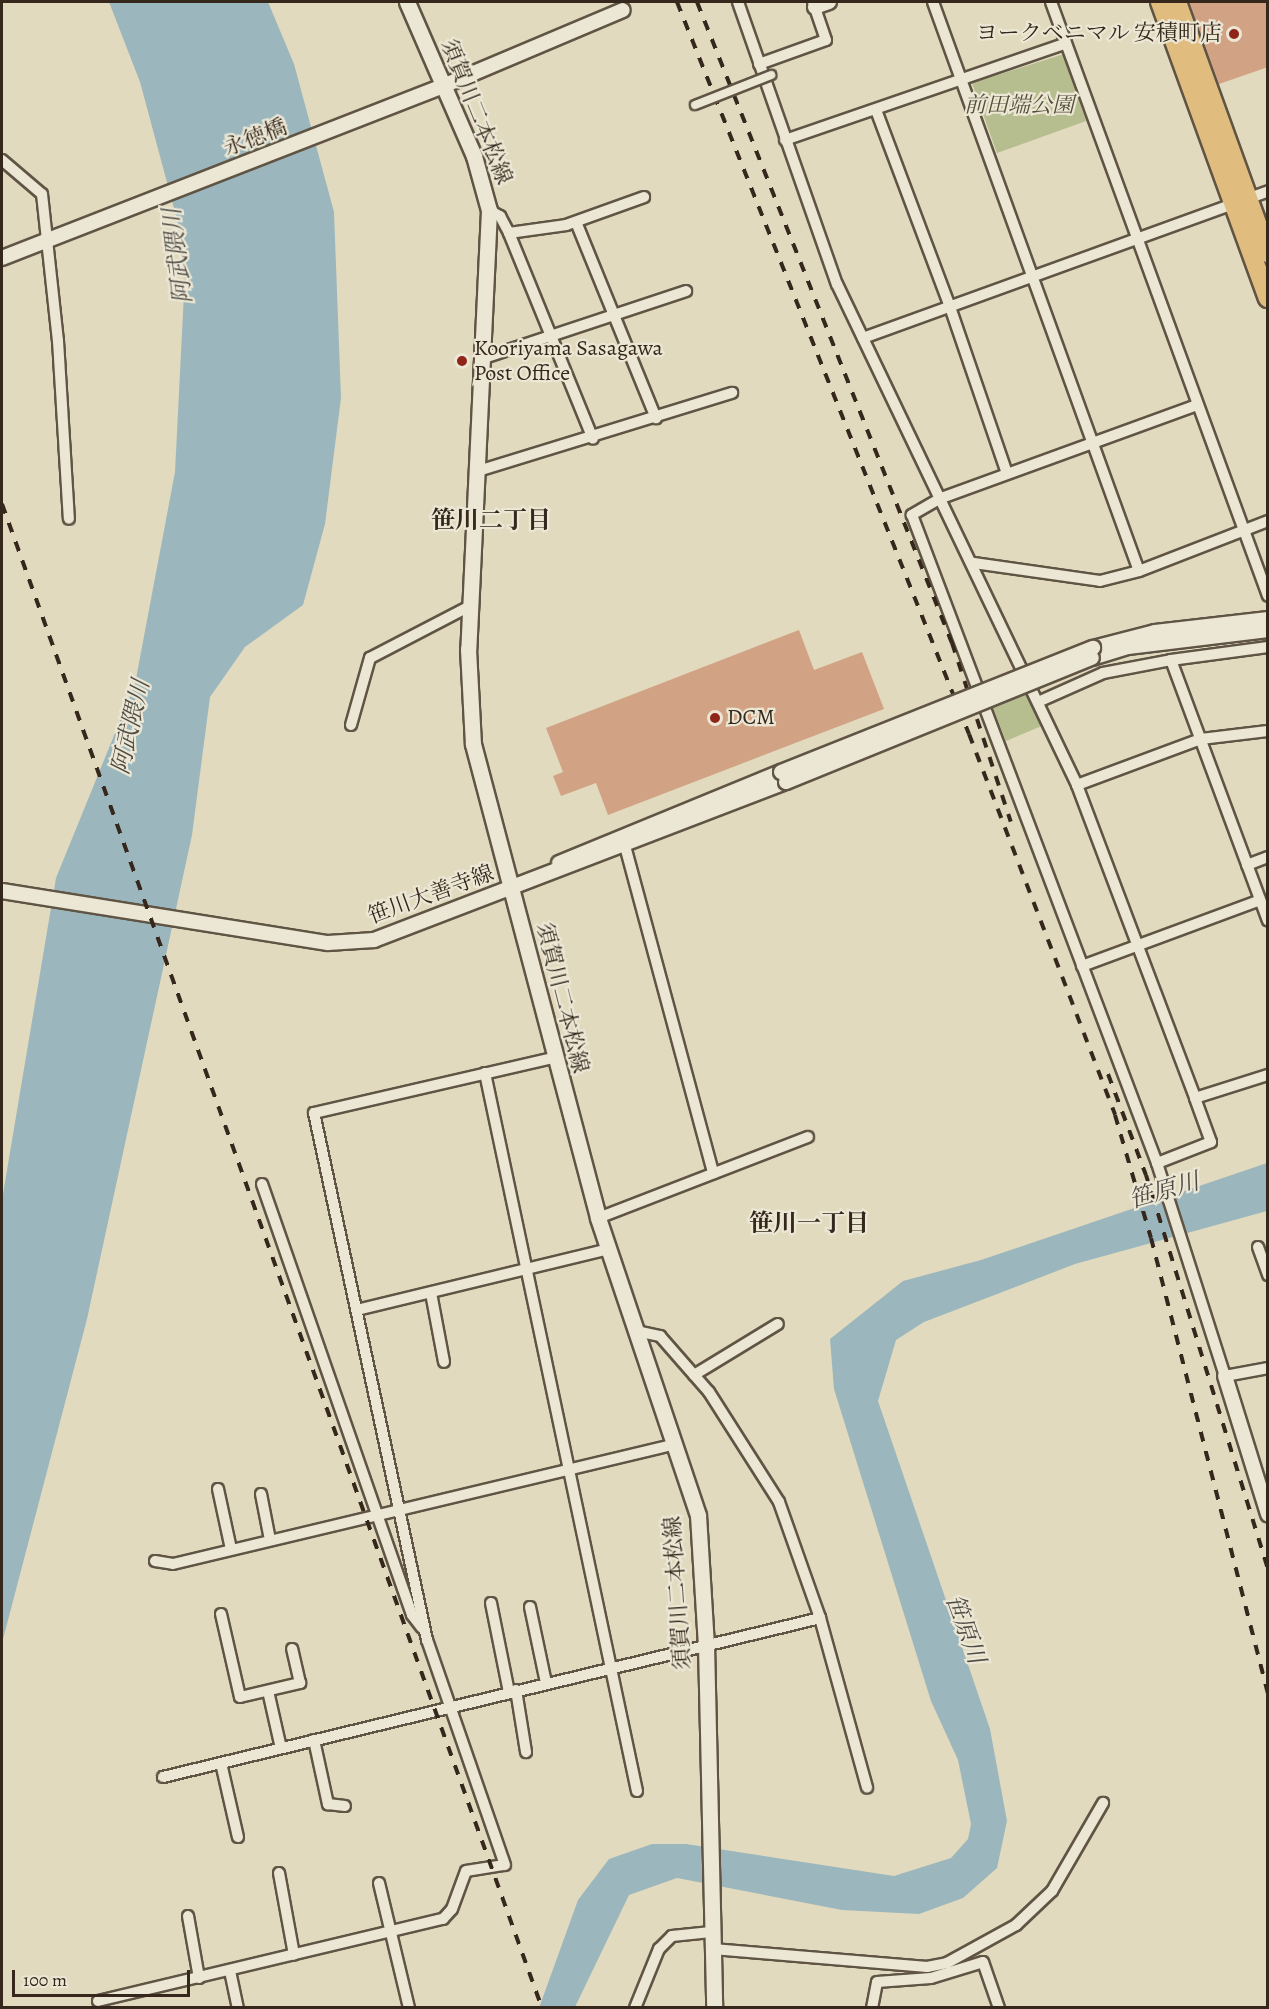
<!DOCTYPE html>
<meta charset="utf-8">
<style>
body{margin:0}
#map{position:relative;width:1269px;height:2009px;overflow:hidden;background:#e1dabe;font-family:Alegreya,"Noto Serif JP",serif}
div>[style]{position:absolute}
.green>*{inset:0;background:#b6be8f}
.water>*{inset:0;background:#9bb7bd}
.building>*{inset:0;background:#d2a284}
.roads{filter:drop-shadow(2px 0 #605444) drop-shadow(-2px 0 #605444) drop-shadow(0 2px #605444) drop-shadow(0 -2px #605444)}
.minor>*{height:10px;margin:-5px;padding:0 5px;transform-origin:5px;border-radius:5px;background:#ece7d5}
.tertiary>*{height:14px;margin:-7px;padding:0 7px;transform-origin:7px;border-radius:7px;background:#ece7d5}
.secondary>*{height:15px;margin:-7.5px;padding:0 7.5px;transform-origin:7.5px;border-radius:7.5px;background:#ece7d5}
.primary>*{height:18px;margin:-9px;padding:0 9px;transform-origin:9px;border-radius:9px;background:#e0bd7f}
.rail>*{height:4px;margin-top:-2px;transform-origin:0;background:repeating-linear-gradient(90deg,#35271c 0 10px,transparent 0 20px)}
.bridges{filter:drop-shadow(2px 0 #605444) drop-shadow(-2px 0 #605444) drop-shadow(0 2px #605444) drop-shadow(0 -2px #605444)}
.pedestrian-bridge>*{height:8px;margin:-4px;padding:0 4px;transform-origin:4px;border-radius:4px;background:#ece7d5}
.tertiary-bridge>*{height:14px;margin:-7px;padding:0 7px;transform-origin:7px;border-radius:7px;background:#ece7d5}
.dots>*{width:16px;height:16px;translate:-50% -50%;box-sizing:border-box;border:3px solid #ece7d5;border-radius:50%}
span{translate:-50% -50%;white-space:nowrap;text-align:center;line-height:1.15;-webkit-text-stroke:4.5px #ece7d5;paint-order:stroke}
.poi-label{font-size:22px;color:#35271c}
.right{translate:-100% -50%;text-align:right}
.left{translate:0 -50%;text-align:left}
.park-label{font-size:22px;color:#554d39;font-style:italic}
.street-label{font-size:22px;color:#35271c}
.water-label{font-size:24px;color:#4e4b44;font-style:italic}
.neighbourhood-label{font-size:24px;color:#35271c;font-weight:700}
.frame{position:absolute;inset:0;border:3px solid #35271c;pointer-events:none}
.scale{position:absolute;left:12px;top:1970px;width:178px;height:27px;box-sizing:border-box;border:3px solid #35271c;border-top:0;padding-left:8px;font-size:18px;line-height:21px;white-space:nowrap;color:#35271c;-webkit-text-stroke:4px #ece7d5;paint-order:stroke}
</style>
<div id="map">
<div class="green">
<div style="clip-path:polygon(1064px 54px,1086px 121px,997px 153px,972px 83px)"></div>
<div style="clip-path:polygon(1030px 692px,1044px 725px,1006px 741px,993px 708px)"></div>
</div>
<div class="water">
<div style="clip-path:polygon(109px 2px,268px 2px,294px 64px,334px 212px,341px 398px,325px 524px,303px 605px,245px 647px,210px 697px,192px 835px,87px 1319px,2px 1643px,2px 1200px,56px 878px,135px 684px,175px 472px,186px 253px,140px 82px)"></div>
<div style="clip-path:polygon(1267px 1163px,1267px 1211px,1075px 1264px,924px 1322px,896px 1340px,878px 1401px,990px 1729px,1007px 1821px,997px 1868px,963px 1898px,919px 1914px,842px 1910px,677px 1878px,629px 1895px,575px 2007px,539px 2008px,578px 1900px,609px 1859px,652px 1844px,686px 1844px,894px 1876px,951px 1858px,968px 1839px,971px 1824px,958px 1760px,931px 1701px,834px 1389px,830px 1339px,903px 1281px,981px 1260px)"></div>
</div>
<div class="building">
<div style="clip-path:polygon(1189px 2px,1268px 2px,1268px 67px,1219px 84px)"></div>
<div style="clip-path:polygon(799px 630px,814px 670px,862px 652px,884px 709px,608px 815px,596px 783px,561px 796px,553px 776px,563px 772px,546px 728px)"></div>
</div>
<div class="roads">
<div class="minor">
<div style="left:738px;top:2px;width:299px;rotate:70.7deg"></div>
<div style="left:837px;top:284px;width:556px;rotate:64.4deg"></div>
<div style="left:1077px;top:785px;width:335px;rotate:69.3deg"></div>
<div style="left:1195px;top:1098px;width:47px;rotate:70deg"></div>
<div style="left:1211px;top:1142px;width:58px;rotate:158.7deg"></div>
<div style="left:933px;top:2px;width:605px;rotate:70.1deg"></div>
<div style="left:1051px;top:2px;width:632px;rotate:69.93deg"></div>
<div style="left:759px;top:64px;width:71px;rotate:-19.7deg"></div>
<div style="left:826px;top:40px;width:40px;rotate:-108.9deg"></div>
<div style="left:876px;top:110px;width:207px;rotate:69.4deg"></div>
<div style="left:949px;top:304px;width:179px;rotate:71.1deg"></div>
<div style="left:785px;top:140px;width:297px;rotate:-19deg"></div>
<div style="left:2px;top:160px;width:52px;rotate:40.4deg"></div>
<div style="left:42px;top:194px;width:148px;rotate:83.8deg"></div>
<div style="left:58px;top:341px;width:178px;rotate:86.5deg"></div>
<div style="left:489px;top:210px;width:13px;rotate:29deg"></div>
<div style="left:500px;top:216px;width:19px;rotate:62deg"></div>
<div style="left:509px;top:233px;width:222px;rotate:67.8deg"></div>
<div style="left:576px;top:222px;width:212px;rotate:67.8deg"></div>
<div style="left:509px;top:233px;width:58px;rotate:-8deg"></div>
<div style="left:566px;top:225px;width:83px;rotate:-19.7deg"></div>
<div style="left:863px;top:338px;width:431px;rotate:-19.9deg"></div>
<div style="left:484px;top:358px;width:213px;rotate:-18.3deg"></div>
<div style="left:1197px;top:405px;width:272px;rotate:160deg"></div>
<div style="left:941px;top:498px;width:34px;rotate:150deg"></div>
<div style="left:912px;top:515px;width:693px;rotate:69.29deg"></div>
<div style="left:1157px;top:1163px;width:224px;rotate:72.3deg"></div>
<div style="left:1225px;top:1376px;width:44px;rotate:-10.5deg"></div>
<div style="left:478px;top:471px;width:266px;rotate:-17.1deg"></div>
<div style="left:974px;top:563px;width:127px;rotate:8.1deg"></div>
<div style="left:1100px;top:581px;width:40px;rotate:-14.4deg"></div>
<div style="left:1139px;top:571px;width:138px;rotate:-21.2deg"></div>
<div style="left:1268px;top:647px;width:98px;rotate:172.4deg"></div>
<div style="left:1171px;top:660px;width:278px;rotate:69.6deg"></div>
<div style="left:1038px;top:702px;width:71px;rotate:-24deg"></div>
<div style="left:1103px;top:673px;width:69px;rotate:-10.8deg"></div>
<div style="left:351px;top:725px;width:70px;rotate:-74.2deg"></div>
<div style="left:370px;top:658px;width:113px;rotate:-27.5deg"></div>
<div style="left:1077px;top:785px;width:132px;rotate:-20.4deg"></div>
<div style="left:1201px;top:739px;width:67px;rotate:-6.8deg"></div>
<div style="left:625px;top:846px;width:339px;rotate:74.9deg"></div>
<div style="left:1247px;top:865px;width:22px;rotate:-21deg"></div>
<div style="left:1082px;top:966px;width:190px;rotate:-20.3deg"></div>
<div style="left:485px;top:1073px;width:734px;rotate:78.05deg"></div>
<div style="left:1195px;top:1098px;width:77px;rotate:-17.5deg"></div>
<div style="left:262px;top:1184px;width:456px;rotate:70.8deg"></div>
<div style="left:412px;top:1615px;width:16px;rotate:52deg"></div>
<div style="left:598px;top:1218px;width:225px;rotate:-21.1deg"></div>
<div style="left:1258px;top:1247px;width:30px;rotate:70deg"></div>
<div style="left:431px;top:1293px;width:70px;rotate:79.3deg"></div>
<div style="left:357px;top:1310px;width:259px;rotate:-13.6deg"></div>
<div style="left:636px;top:1331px;width:25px;rotate:12deg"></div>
<div style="left:660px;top:1336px;width:74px;rotate:48.8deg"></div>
<div style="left:709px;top:1392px;width:130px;rotate:57.5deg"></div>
<div style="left:779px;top:1502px;width:123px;rotate:70.5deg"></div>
<div style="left:820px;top:1618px;width:176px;rotate:74.5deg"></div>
<div style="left:694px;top:1375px;width:98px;rotate:-31.3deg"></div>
<div style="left:218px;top:1489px;width:61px;rotate:77.8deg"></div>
<div style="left:261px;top:1494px;width:47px;rotate:78.9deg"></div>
<div style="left:155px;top:1561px;width:18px;rotate:9deg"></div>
<div style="left:173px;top:1564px;width:517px;rotate:-13.42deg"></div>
<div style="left:491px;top:1603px;width:91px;rotate:78.6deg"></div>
<div style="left:530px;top:1607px;width:78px;rotate:78.1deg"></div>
<div style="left:221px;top:1614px;width:85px;rotate:77.1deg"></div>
<div style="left:240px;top:1697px;width:62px;rotate:-13.1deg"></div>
<div style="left:300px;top:1683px;width:35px;rotate:-103deg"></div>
<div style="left:516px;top:1690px;width:63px;rotate:80.8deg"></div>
<div style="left:268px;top:1691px;width:58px;rotate:77.2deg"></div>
<div style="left:314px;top:1740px;width:66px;rotate:77.7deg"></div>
<div style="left:328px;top:1804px;width:17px;rotate:7deg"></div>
<div style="left:221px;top:1763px;width:76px;rotate:77.1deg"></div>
<div style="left:163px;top:1777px;width:676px;rotate:-13.6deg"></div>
<div style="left:279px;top:1873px;width:83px;rotate:79.6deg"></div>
<div style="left:379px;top:1883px;width:129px;rotate:76.5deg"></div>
<div style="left:188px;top:1916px;width:63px;rotate:79.9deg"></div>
<div style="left:713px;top:1949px;width:215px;rotate:4.8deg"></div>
<div style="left:927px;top:1967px;width:20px;rotate:-11deg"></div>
<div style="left:947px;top:1963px;width:79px;rotate:-28.8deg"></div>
<div style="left:1016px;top:1925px;width:50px;rotate:-43.4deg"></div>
<div style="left:1052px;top:1891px;width:102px;rotate:-59.9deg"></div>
<div style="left:230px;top:1971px;width:38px;rotate:78deg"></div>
<div style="left:98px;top:2001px;width:355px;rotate:-13.4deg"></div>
<div style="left:443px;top:1919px;width:13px;rotate:-48deg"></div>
<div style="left:452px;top:1909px;width:40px;rotate:-69.8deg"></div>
<div style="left:466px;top:1871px;width:39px;rotate:-9deg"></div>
<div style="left:505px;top:1865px;width:238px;rotate:-109.1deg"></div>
<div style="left:427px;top:1640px;width:539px;rotate:-102.1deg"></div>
<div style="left:314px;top:1113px;width:245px;rotate:-13deg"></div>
<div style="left:635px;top:2008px;width:64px;rotate:-67.9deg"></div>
<div style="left:659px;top:1949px;width:18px;rotate:-45deg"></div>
<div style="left:672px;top:1936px;width:39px;rotate:-6deg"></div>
<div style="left:872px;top:2008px;width:26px;rotate:-79deg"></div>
<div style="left:877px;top:1982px;width:54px;rotate:-4.2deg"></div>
<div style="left:931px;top:1978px;width:54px;rotate:-17.1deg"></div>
<div style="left:983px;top:1962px;width:49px;rotate:70.8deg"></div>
</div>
<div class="tertiary">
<div style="left:815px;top:7px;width:15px;rotate:-20deg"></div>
<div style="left:2px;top:258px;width:473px;rotate:-21.3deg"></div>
<div style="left:443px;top:86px;width:195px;rotate:-22.9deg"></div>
<div style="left:1093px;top:648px;width:64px;rotate:-14.5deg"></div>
<div style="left:1155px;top:632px;width:114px;rotate:-6.6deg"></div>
<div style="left:1092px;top:658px;width:38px;rotate:-17deg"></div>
<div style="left:1128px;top:647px;width:141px;rotate:-6.9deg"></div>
<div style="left:559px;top:863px;width:240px;rotate:-22.3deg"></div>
<div style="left:2px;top:891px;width:330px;rotate:9.1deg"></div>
<div style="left:328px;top:943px;width:46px;rotate:-3.7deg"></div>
<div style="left:374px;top:940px;width:441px;rotate:-21deg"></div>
<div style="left:1225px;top:1376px;width:145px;rotate:72.7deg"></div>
</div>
<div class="secondary">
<div style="left:407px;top:2px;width:168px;rotate:66.5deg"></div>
<div style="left:474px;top:156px;width:56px;rotate:74.5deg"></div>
<div style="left:489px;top:210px;width:440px;rotate:92.7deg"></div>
<div style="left:468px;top:649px;width:95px;rotate:87deg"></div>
<div style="left:473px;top:744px;width:490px;rotate:75.2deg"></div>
<div style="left:598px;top:1218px;width:313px;rotate:71.4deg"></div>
<div style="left:698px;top:1515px;width:129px;rotate:86.5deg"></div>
<div style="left:706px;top:1644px;width:364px;rotate:88.7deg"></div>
</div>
<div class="primary">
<div style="left:1160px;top:2px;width:315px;rotate:70deg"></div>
<div style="left:1177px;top:2px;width:267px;rotate:70.1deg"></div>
</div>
</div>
<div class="rail">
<div style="left:677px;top:2px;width:788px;rotate:68.25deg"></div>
<div style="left:969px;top:734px;width:408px;rotate:69deg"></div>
<div style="left:1115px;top:1115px;width:128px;rotate:73.7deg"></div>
<div style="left:1151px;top:1238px;width:472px;rotate:75.6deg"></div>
<div style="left:697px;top:2px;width:690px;rotate:68.31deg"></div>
<div style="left:952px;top:643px;width:188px;rotate:71.8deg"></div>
<div style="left:2px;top:504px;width:1598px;rotate:70.25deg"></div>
<div style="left:1108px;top:1074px;width:108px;rotate:69.4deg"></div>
<div style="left:1146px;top:1175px;width:412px;rotate:72.8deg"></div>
</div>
<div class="bridges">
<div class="pedestrian-bridge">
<div style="left:695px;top:105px;width:82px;rotate:-21.5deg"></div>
</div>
<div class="tertiary-bridge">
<div style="left:781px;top:772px;width:336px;rotate:-21.7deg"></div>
<div style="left:786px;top:782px;width:330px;rotate:-22.1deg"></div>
</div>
</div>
<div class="dots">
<div style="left:1234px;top:34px;background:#8f2418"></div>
<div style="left:462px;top:361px;background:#8f2418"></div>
<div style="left:715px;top:718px;background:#8f2418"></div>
</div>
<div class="poi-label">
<span class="right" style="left:1222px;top:34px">ヨークベニマル 安積町店</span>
<span class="left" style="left:474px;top:361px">Kooriyama Sasagawa<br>Post Office</span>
<span class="left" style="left:727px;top:718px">DCM</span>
</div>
<div class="park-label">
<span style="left:1019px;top:106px">前田端公園</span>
</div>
<div class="street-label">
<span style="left:476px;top:112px;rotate:68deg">須賀川二本松線</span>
<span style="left:255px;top:138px;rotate:-21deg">永徳橋</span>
<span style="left:431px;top:895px;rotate:-20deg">笹川大善寺線</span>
<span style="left:562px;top:998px;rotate:76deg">須賀川二本松線</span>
<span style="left:678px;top:1593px;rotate:-94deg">須賀川二本松線</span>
</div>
<div class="water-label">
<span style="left:178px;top:256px;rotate:-97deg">阿武隈川</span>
<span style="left:131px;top:727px;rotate:-77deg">阿武隈川</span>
<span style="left:1164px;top:1191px;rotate:-16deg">笹原川</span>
<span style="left:965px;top:1629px;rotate:70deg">笹原川</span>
</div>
<div class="neighbourhood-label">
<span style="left:491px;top:521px">笹川二丁目</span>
<span style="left:809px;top:1224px">笹川一丁目</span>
</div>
<div class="frame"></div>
<div class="scale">100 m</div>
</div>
